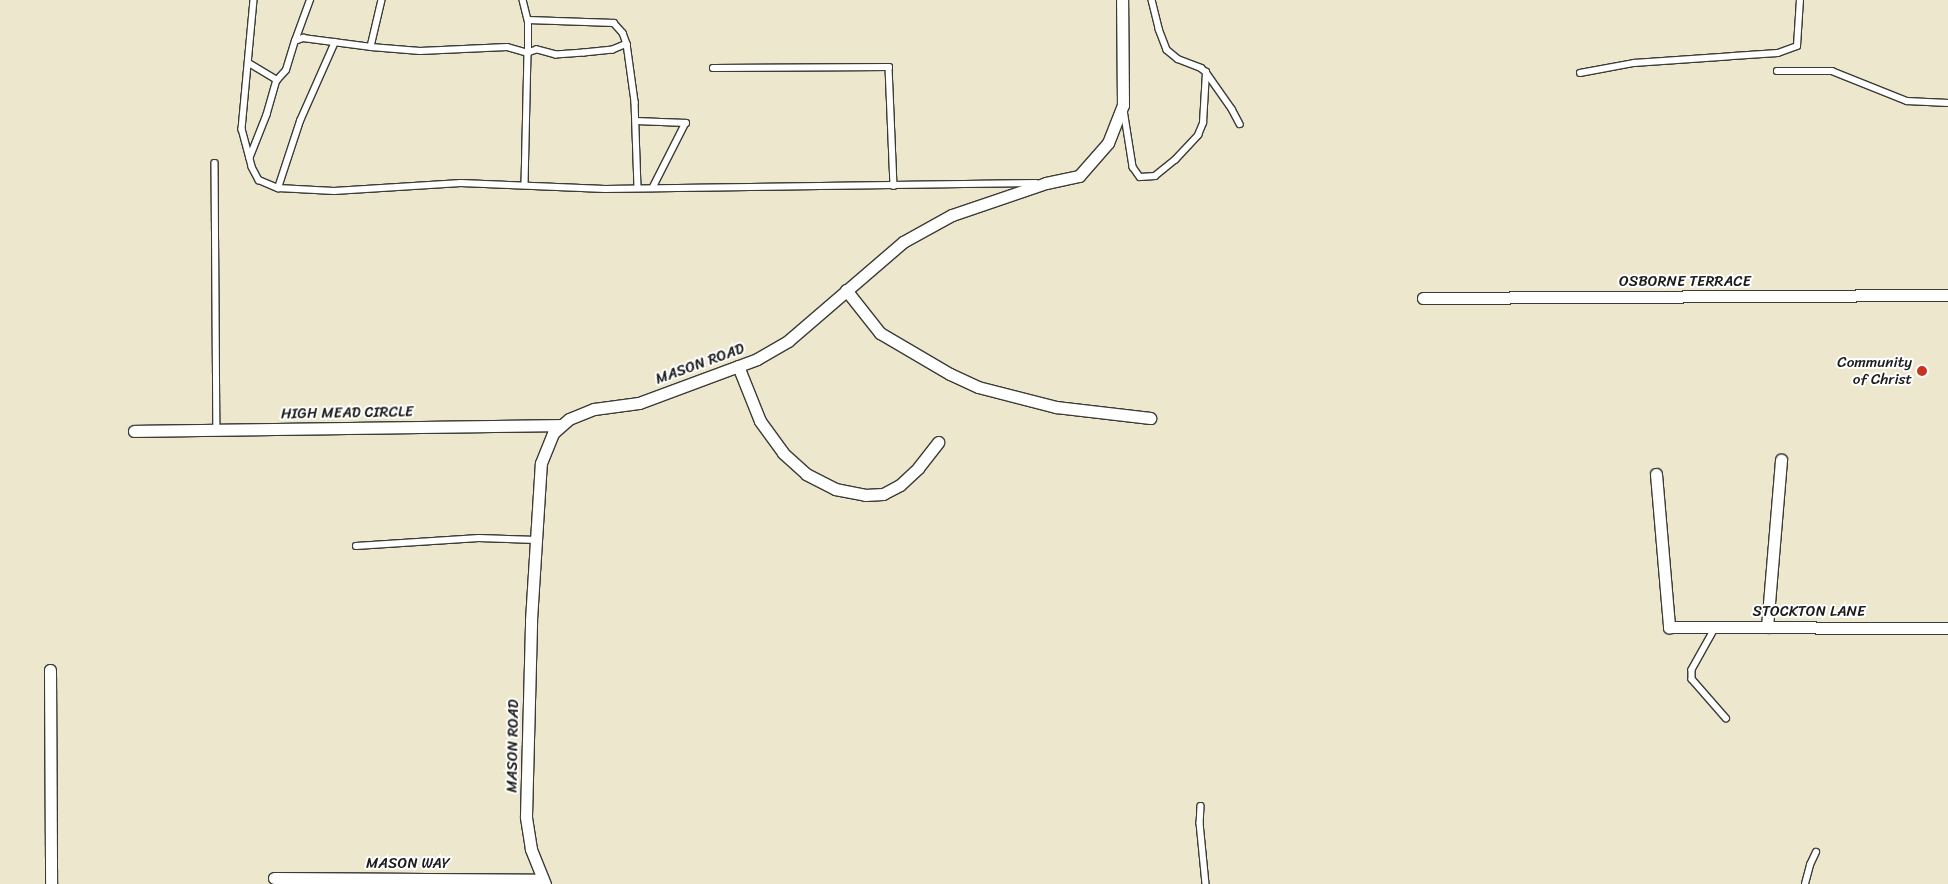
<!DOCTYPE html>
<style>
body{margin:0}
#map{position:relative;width:1948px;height:884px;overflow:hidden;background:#ede8cd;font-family:Sriracha,sans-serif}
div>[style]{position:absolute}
.roads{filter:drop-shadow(1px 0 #3b3b37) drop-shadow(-1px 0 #3b3b37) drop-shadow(0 1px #3b3b37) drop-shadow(0 -1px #3b3b37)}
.lane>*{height:5.5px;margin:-2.75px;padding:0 2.75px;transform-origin:2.75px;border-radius:2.75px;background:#fff}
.street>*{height:11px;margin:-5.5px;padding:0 5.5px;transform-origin:5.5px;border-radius:5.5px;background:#fff}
.dots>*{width:14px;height:14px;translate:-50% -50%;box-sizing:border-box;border:2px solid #fff;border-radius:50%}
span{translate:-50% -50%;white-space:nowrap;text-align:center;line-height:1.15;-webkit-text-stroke:4px #fff;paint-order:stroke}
.street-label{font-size:15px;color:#1c1c1c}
.poi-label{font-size:15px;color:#1c1c1c}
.right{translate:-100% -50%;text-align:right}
</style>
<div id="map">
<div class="roads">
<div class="lane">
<div style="left:254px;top:0;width:130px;rotate:95.3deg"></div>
<div style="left:242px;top:129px;width:39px;rotate:75deg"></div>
<div style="left:252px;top:167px;width:15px;rotate:62deg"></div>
<div style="left:259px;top:180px;width:21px;rotate:23deg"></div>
<div style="left:278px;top:188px;width:56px;rotate:3.1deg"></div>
<div style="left:334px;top:191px;width:127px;rotate:-3.6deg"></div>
<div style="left:461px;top:183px;width:144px;rotate:2.4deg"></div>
<div style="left:605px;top:189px;width:431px;rotate:-0.8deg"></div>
<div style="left:382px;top:0;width:48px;rotate:103.2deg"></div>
<div style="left:371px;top:47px;width:49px;rotate:4.7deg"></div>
<div style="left:420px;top:51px;width:87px;rotate:-2.6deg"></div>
<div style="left:507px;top:47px;width:22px;rotate:16deg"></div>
<div style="left:528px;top:53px;width:132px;rotate:91.3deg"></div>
<div style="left:523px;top:0;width:21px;rotate:76deg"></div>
<div style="left:1152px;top:0;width:30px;rotate:76deg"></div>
<div style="left:1159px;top:29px;width:22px;rotate:69deg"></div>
<div style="left:1167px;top:50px;width:14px;rotate:39deg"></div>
<div style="left:1178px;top:59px;width:25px;rotate:21deg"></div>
<div style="left:1201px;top:68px;width:6px;rotate:39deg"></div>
<div style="left:1206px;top:72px;width:45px;rotate:54.9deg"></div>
<div style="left:1232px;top:109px;width:17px;rotate:62deg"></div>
<div style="left:528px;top:20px;width:86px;rotate:2deg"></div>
<div style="left:614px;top:23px;width:13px;rotate:48deg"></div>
<div style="left:623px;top:33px;width:12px;rotate:70deg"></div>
<div style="left:627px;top:44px;width:15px;rotate:157deg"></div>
<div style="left:613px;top:50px;width:29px;rotate:174deg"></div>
<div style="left:584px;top:53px;width:28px;rotate:176deg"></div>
<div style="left:556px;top:55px;width:20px;rotate:-165deg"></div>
<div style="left:537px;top:50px;width:9px;rotate:162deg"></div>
<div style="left:528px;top:53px;width:33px;rotate:-90deg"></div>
<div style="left:295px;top:41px;width:44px;rotate:-69.9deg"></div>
<div style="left:627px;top:44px;width:59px;rotate:82.1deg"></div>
<div style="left:635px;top:102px;width:86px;rotate:88deg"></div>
<div style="left:249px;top:63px;width:33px;rotate:31deg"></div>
<div style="left:277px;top:80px;width:36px;rotate:106deg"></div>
<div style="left:267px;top:115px;width:46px;rotate:111.6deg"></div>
<div style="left:713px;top:68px;width:176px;rotate:-0.3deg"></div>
<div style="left:889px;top:67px;width:119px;rotate:87.6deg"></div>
<div style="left:1777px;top:71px;width:55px"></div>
<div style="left:1832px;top:71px;width:81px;rotate:21.8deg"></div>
<div style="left:1907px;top:101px;width:41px;rotate:2.8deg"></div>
<div style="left:1580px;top:73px;width:55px;rotate:-10.5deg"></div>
<div style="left:1634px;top:63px;width:144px;rotate:-4deg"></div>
<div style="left:1778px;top:53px;width:20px;rotate:-20deg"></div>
<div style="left:1797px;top:46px;width:46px;rotate:-86.3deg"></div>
<div style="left:277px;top:80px;width:13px;rotate:-48deg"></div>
<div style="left:286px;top:70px;width:30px;rotate:-73deg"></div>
<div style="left:295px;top:41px;width:9px;rotate:-21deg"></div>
<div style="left:303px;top:38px;width:69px;rotate:7.5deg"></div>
<div style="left:1124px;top:110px;width:58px;rotate:81deg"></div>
<div style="left:1133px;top:167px;width:12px;rotate:55deg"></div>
<div style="left:1140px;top:177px;width:15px;rotate:-4deg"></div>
<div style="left:1155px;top:176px;width:26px;rotate:-39deg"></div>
<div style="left:1175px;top:160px;width:34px;rotate:-47deg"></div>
<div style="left:1198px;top:135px;width:13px;rotate:-67deg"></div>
<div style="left:1203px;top:123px;width:51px;rotate:-86.6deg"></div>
<div style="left:636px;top:121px;width:50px;rotate:2.3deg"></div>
<div style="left:686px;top:123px;width:73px;rotate:116.9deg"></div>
<div style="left:215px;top:163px;width:267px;rotate:89.6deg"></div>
<div style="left:278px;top:188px;width:71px;rotate:-71.8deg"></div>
<div style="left:300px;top:121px;width:86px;rotate:-66.1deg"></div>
<div style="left:356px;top:546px;width:123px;rotate:-3.7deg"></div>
<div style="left:479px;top:538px;width:57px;rotate:2deg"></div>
<div style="left:1716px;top:627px;width:49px;rotate:119.2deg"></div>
<div style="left:1692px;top:670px;width:9px;rotate:90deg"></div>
<div style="left:1692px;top:679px;width:52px;rotate:48.9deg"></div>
<div style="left:1201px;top:806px;width:17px;rotate:93deg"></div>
<div style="left:1200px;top:823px;width:61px;rotate:84.4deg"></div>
<div style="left:1805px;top:884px;width:20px;rotate:-75deg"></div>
<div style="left:1810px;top:865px;width:14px;rotate:-65deg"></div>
</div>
<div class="street">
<div style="left:846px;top:290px;width:55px;rotate:51.7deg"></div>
<div style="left:880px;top:333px;width:81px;rotate:30.4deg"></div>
<div style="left:950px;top:374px;width:31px;rotate:25deg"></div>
<div style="left:978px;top:387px;width:81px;rotate:14.4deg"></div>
<div style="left:1056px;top:407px;width:95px;rotate:6.7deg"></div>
<div style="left:1423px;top:298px;width:525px;rotate:-0.33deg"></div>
<div style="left:738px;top:366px;width:59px;rotate:68.2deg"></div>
<div style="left:760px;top:421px;width:39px;rotate:54deg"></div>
<div style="left:783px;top:453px;width:31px;rotate:42deg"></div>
<div style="left:806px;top:474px;width:33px;rotate:27deg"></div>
<div style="left:835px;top:489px;width:31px;rotate:11deg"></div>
<div style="left:865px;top:495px;width:18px;rotate:-3deg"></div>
<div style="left:883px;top:494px;width:19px;rotate:-28deg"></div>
<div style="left:900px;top:485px;width:25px;rotate:-43deg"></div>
<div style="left:918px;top:468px;width:33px;rotate:-52deg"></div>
<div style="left:134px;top:431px;width:427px;rotate:-0.8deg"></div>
<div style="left:1656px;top:474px;width:154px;rotate:85.1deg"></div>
<div style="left:1669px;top:627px;width:279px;rotate:0.2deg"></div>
<div style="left:1767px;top:627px;width:168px;rotate:-85.2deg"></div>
<div style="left:50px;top:670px;width:214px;rotate:89.7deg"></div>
<div style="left:274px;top:878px;width:268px;rotate:0.4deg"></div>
<div style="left:545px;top:884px;width:38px;rotate:-112deg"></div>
<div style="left:531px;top:849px;width:33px;rotate:-99deg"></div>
<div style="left:526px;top:816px;width:196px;rotate:-88.5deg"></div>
<div style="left:531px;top:620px;width:157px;rotate:-86.4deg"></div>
<div style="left:541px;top:463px;width:32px;rotate:-68deg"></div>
<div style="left:553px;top:433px;width:21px;rotate:-41deg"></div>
<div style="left:569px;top:419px;width:27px;rotate:-22deg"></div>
<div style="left:594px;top:409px;width:45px;rotate:-7.6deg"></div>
<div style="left:639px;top:403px;width:126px;rotate:-20.4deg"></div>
<div style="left:757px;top:359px;width:36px;rotate:-30deg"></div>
<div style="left:788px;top:341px;width:152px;rotate:-40.7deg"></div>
<div style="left:903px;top:242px;width:56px;rotate:-28.9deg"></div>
<div style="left:952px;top:215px;width:99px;rotate:-18.8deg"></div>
<div style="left:1046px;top:183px;width:34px;rotate:-12deg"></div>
<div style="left:1079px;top:176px;width:44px;rotate:-48.7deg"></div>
<div style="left:1108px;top:143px;width:41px;rotate:-68.5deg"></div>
<div style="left:1123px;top:105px;width:105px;rotate:-90.5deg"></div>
</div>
</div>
<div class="dots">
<div style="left:1922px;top:371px;background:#c8321e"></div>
</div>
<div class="street-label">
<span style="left:1685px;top:282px">OSBORNE TERRACE</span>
<span style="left:700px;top:364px;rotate:-20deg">MASON ROAD</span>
<span style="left:347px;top:413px;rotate:-1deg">HIGH MEAD CIRCLE</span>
<span style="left:1809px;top:612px">STOCKTON LANE</span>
<span style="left:513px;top:746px;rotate:-89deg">MASON ROAD</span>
<span style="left:408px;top:864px">MASON WAY</span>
</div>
<div class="poi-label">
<span class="right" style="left:1912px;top:371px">Community<br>of Christ</span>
</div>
</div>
